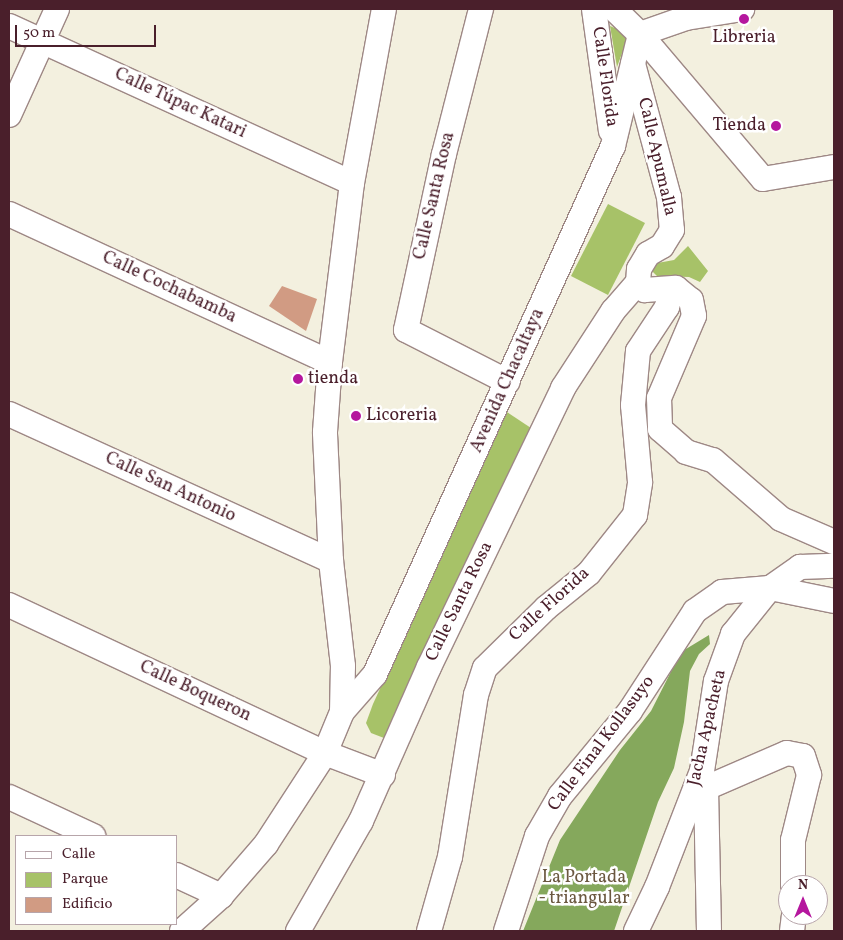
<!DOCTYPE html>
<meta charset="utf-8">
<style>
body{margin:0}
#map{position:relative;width:843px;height:940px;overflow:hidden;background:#f3f0df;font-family:Vollkorn,serif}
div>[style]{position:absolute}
.green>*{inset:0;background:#a7c268}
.forest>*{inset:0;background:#85a85c}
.building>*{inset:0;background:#d19b83}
.roads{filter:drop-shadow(1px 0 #9e8885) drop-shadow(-1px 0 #9e8885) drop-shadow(0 1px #9e8885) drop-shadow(0 -1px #9e8885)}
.minor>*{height:24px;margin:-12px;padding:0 12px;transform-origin:12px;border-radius:12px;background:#fff}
.dots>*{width:14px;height:14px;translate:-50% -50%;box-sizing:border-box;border:2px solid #fff;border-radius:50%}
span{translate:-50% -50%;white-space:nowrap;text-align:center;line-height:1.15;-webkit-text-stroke:5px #fff;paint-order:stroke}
.poi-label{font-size:18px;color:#4a1f2b}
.right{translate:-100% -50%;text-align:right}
.left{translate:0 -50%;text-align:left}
.street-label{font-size:18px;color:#4a1f2b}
.park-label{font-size:18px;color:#6b5840}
.frame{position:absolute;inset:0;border:10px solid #4a1f2b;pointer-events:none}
.legend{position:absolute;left:15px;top:835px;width:162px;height:90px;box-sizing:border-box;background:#fff;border:1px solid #b7a5aa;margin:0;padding:6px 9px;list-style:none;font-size:15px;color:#4a1f2b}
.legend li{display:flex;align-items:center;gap:10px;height:25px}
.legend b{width:25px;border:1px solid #b7a5aa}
.north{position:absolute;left:778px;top:875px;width:50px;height:50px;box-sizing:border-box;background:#fff;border:1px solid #b7a5aa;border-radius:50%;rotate:0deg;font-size:14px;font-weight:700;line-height:20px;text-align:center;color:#4a1f2b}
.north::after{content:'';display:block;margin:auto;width:18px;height:22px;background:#b5179e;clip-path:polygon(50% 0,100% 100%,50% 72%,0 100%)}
.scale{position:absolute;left:15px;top:25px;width:141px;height:22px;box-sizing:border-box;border:2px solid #4a1f2b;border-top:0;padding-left:6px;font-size:15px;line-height:18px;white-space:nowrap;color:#4a1f2b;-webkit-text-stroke:4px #fff;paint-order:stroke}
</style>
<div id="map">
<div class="green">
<div style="clip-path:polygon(610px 26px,629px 34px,617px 67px)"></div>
<div style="clip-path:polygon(608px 204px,645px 223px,608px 295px,571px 276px)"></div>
<div style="clip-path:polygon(688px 246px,708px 271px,700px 282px,689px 277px,657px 276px,652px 271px,652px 264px,674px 260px)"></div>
<div style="clip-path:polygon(507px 412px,531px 428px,384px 738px,371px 733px,366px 723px,373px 704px)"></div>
</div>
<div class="forest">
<div style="clip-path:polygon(709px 635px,710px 644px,699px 654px,690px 671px,684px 722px,674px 768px,658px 802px,614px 931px,523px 931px,560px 840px,620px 750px,651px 711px,681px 652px)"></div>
</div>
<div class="building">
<div style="clip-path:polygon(282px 286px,317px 299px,306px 331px,269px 306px)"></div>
</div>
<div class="roads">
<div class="minor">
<div style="left:481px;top:9px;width:150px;rotate:104.3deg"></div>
<div style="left:444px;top:154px;width:180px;rotate:102.2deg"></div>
<div style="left:406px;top:330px;width:114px;rotate:27deg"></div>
<div style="left:594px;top:9px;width:123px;rotate:82.1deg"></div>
<div style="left:614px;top:9px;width:36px;rotate:44deg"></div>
<div style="left:640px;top:34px;width:190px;rotate:49.7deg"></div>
<div style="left:763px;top:179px;width:72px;rotate:-9.6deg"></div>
<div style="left:9px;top:26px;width:377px;rotate:24.6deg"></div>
<div style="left:640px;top:34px;width:49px;rotate:-19.2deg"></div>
<div style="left:686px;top:18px;width:57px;rotate:-9.1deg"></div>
<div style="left:633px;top:64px;width:138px;rotate:74.9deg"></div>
<div style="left:669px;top:197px;width:33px;rotate:85deg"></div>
<div style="left:672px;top:230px;width:19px;rotate:122deg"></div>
<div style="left:662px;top:246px;width:16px;rotate:150deg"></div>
<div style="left:648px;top:254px;width:17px;rotate:121deg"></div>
<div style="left:639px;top:269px;width:13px;rotate:94deg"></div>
<div style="left:638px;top:282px;width:11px;rotate:49deg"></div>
<div style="left:645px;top:290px;width:31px;rotate:-4deg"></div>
<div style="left:676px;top:288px;width:19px;rotate:39deg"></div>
<div style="left:691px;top:300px;width:16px;rotate:79deg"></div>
<div style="left:694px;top:316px;width:89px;rotate:113.1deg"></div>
<div style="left:659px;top:398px;width:31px;rotate:88deg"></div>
<div style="left:660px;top:429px;width:35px;rotate:41deg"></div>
<div style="left:686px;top:452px;width:28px;rotate:17deg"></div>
<div style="left:713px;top:460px;width:90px;rotate:40.9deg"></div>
<div style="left:781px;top:519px;width:58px;rotate:23.5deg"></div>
<div style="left:9px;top:115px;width:116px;rotate:-65.6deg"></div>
<div style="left:9px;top:214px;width:353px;rotate:24.8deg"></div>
<div style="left:9px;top:414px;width:354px;rotate:24.5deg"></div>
<div style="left:9px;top:605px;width:349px;rotate:25.1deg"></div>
<div style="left:325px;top:753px;width:62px;rotate:20.8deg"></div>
<div style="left:342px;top:712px;width:50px;rotate:-49deg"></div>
<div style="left:375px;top:674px;width:579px;rotate:-65.74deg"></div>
<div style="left:613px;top:146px;width:115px;rotate:-76.4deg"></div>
<div style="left:702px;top:773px;width:16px;rotate:75deg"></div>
<div style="left:706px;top:788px;width:143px;rotate:88.8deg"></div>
<div style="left:706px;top:788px;width:88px;rotate:-23.4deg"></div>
<div style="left:787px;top:753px;width:16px;rotate:11deg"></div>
<div style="left:803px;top:756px;width:20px;rotate:72deg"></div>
<div style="left:809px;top:775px;width:67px;rotate:103.8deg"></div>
<div style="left:793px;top:840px;width:45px;rotate:90deg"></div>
<div style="left:9px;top:797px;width:93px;rotate:24.9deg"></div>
<div style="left:176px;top:875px;width:50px;rotate:25deg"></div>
<div style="left:182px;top:931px;width:52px;rotate:-41.9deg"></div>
<div style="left:221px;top:896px;width:69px;rotate:-49.1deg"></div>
<div style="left:266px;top:844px;width:108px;rotate:-57deg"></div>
<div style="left:325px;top:753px;width:44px;rotate:-67.5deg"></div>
<div style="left:342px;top:712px;width:46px;rotate:-88.8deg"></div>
<div style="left:343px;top:666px;width:106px;rotate:-96.5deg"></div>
<div style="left:331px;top:561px;width:129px;rotate:-92.7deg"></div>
<div style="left:325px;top:432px;width:70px;rotate:-85.9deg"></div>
<div style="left:330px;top:362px;width:180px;rotate:-83deg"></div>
<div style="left:352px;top:183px;width:177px;rotate:-79.6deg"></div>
<div style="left:298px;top:931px;width:127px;rotate:-60.2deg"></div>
<div style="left:361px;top:821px;width:168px;rotate:-66.2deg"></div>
<div style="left:429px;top:667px;width:310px;rotate:-64.3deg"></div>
<div style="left:563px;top:388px;width:92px;rotate:-57deg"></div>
<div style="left:613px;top:311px;width:38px;rotate:-49deg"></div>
<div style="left:429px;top:931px;width:77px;rotate:-74.2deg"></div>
<div style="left:450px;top:857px;width:164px;rotate:-80.9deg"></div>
<div style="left:476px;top:695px;width:28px;rotate:-72deg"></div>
<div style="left:485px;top:668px;width:86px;rotate:-44.5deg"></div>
<div style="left:546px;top:608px;width:55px;rotate:-39.1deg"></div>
<div style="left:589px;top:573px;width:74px;rotate:-51.6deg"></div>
<div style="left:635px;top:515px;width:33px;rotate:-81deg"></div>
<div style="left:640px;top:482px;width:77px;rotate:-95.2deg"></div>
<div style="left:633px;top:405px;width:54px;rotate:-84.7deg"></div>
<div style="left:638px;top:351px;width:53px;rotate:-56.6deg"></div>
<div style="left:667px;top:307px;width:18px;rotate:-77deg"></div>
<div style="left:506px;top:931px;width:100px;rotate:-71.9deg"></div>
<div style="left:537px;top:836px;width:46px;rotate:-60.1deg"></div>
<div style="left:560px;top:796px;width:110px;rotate:-50.5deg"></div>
<div style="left:630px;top:711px;width:119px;rotate:-57deg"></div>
<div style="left:695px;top:611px;width:33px;rotate:-35deg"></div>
<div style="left:722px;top:592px;width:48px;rotate:-4.8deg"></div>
<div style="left:770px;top:588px;width:65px;rotate:11.5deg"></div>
<div style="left:636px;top:931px;width:49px;rotate:-64.5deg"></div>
<div style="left:657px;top:887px;width:124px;rotate:-68.8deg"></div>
<div style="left:702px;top:771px;width:91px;rotate:-81.2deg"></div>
<div style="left:716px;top:681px;width:50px;rotate:-70.1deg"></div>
<div style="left:733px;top:634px;width:59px;rotate:-51.2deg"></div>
<div style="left:770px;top:588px;width:37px;rotate:-35deg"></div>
<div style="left:800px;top:567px;width:34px;rotate:-2deg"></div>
<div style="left:792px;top:931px;width:16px;rotate:-83deg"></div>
</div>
</div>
<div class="dots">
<div style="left:744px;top:19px;background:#b5179e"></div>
<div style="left:776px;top:126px;background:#b5179e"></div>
<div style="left:298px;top:379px;background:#b5179e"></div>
<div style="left:356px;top:416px;background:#b5179e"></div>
</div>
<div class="poi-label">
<span style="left:744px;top:38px">Libreria</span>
<span class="right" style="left:766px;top:126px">Tienda</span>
<span class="left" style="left:308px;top:379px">tienda</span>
<span class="left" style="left:366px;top:416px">Licoreria</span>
</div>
<div class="street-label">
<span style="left:604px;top:77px;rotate:82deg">Calle Florida</span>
<span style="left:180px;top:104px;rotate:25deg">Calle Túpac Katari</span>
<span style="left:656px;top:157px;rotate:77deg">Calle Apumalla</span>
<span style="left:435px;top:196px;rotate:-77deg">Calle Santa Rosa</span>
<span style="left:169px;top:288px;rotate:25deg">Calle Cochabamba</span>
<span style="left:508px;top:381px;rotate:-66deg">Avenida Chacaltaya</span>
<span style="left:170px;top:488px;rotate:25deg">Calle San Antonio</span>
<span style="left:460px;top:602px;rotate:-64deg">Calle Santa Rosa</span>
<span style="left:550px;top:605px;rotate:-42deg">Calle Florida</span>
<span style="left:195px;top:692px;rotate:25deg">Calle Boqueron</span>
<span style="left:708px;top:728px;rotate:-77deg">Jacha Apacheta</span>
<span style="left:602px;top:744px;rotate:-53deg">Calle Final Kollasuyo</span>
</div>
<div class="park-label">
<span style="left:584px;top:889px">La Portada<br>- triangular</span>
</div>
<div class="frame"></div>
<ul class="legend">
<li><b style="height:6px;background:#fff"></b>Calle</li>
<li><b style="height:14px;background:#a7c268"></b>Parque</li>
<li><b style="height:14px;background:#d19b83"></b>Edificio</li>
</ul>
<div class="north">N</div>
<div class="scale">50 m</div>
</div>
